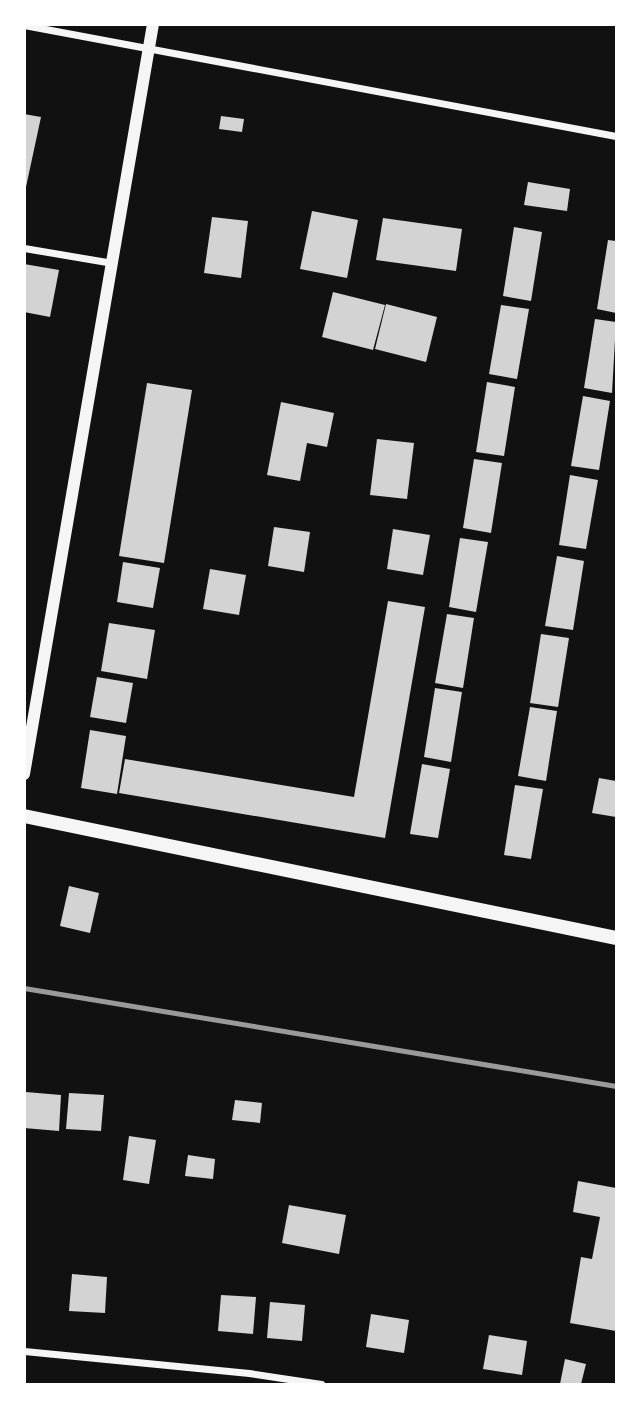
<!DOCTYPE html>
<style>
body{margin:0}
#map{position:relative;width:641px;height:1409px;overflow:hidden;background:#111;font-family:Manrope,sans-serif}
div>[style]{position:absolute}
.building>*{inset:0;background:#d3d3d3}
.minor>*{height:7px;margin:-3.5px;padding:0 3.5px;transform-origin:3.5px;border-radius:3.5px;background:#f5f5f5}
.tertiary>*{height:12px;margin:-6px;padding:0 6px;transform-origin:6px;border-radius:6px;background:#f5f5f5}
.secondary>*{height:14px;margin:-7px;padding:0 7px;transform-origin:7px;border-radius:7px;background:#f5f5f5}
.rail>*{height:5px;margin:-2.5px;padding:0 2.5px;transform-origin:2.5px;border-radius:2.5px;background:#9a9a9a}
span{translate:-50% -50%;white-space:nowrap;text-align:center;line-height:1.15;-webkit-text-stroke:6px #fff;paint-order:stroke}
.frame{position:absolute;inset:0;border:26px solid #fff;pointer-events:none}
</style>
<div id="map">
<div class="building">
<div style="clip-path:polygon(24px 114px,41px 117px,26px 187px,24px 187px)"></div>
<div style="clip-path:polygon(221px 116px,244px 119px,242px 132px,219px 129px)"></div>
<div style="clip-path:polygon(528px 182px,570px 189px,567px 211px,524px 205px)"></div>
<div style="clip-path:polygon(312px 211px,358px 220px,347px 278px,300px 269px)"></div>
<div style="clip-path:polygon(212px 217px,248px 221px,241px 278px,204px 273px)"></div>
<div style="clip-path:polygon(383px 218px,462px 229px,456px 271px,376px 260px)"></div>
<div style="clip-path:polygon(514px 227px,542px 232px,531px 301px,503px 296px)"></div>
<div style="clip-path:polygon(608px 240px,616px 241px,616px 313px,597px 309px)"></div>
<div style="clip-path:polygon(24px 264px,59px 270px,50px 317px,24px 312px)"></div>
<div style="clip-path:polygon(333px 292px,385px 305px,373px 350px,322px 337px)"></div>
<div style="clip-path:polygon(386px 304px,437px 317px,426px 362px,375px 349px)"></div>
<div style="clip-path:polygon(501px 305px,529px 309px,517px 379px,489px 374px)"></div>
<div style="clip-path:polygon(595px 319px,616px 322px,612px 393px,584px 388px)"></div>
<div style="clip-path:polygon(487px 382px,515px 387px,504px 456px,476px 452px)"></div>
<div style="clip-path:polygon(147px 383px,192px 390px,164px 563px,119px 556px)"></div>
<div style="clip-path:polygon(583px 396px,610px 401px,599px 470px,571px 466px)"></div>
<div style="clip-path:polygon(281px 402px,334px 413px,327px 447px,307px 443px,300px 481px,267px 475px)"></div>
<div style="clip-path:polygon(377px 439px,414px 443px,407px 499px,370px 495px)"></div>
<div style="clip-path:polygon(474px 459px,502px 463px,491px 533px,463px 528px)"></div>
<div style="clip-path:polygon(570px 475px,598px 480px,586px 549px,559px 545px)"></div>
<div style="clip-path:polygon(274px 527px,310px 532px,304px 572px,268px 566px)"></div>
<div style="clip-path:polygon(393px 529px,430px 535px,423px 575px,387px 569px)"></div>
<div style="clip-path:polygon(460px 538px,488px 542px,476px 612px,449px 607px)"></div>
<div style="clip-path:polygon(557px 556px,584px 561px,573px 630px,545px 626px)"></div>
<div style="clip-path:polygon(123px 562px,160px 568px,153px 608px,117px 602px)"></div>
<div style="clip-path:polygon(210px 569px,246px 575px,239px 615px,203px 609px)"></div>
<div style="clip-path:polygon(388px 601px,425px 607px,385px 838px,119px 793px,125px 759px,354px 797px)"></div>
<div style="clip-path:polygon(447px 614px,474px 618px,463px 688px,435px 683px)"></div>
<div style="clip-path:polygon(109px 623px,155px 630px,147px 679px,101px 671px)"></div>
<div style="clip-path:polygon(541px 634px,569px 638px,558px 707px,530px 703px)"></div>
<div style="clip-path:polygon(97px 677px,133px 683px,126px 723px,90px 717px)"></div>
<div style="clip-path:polygon(435px 688px,462px 692px,451px 762px,424px 757px)"></div>
<div style="clip-path:polygon(530px 707px,557px 711px,546px 781px,518px 776px)"></div>
<div style="clip-path:polygon(90px 730px,126px 736px,117px 794px,81px 788px)"></div>
<div style="clip-path:polygon(422px 764px,450px 769px,438px 838px,410px 834px)"></div>
<div style="clip-path:polygon(599px 778px,616px 781px,616px 817px,592px 813px)"></div>
<div style="clip-path:polygon(515px 785px,543px 789px,531px 859px,504px 855px)"></div>
<div style="clip-path:polygon(69px 886px,99px 893px,90px 933px,60px 926px)"></div>
<div style="clip-path:polygon(26px 1092px,61px 1095px,59px 1131px,24px 1128px)"></div>
<div style="clip-path:polygon(69px 1093px,104px 1095px,101px 1131px,66px 1129px)"></div>
<div style="clip-path:polygon(235px 1100px,262px 1103px,260px 1123px,232px 1120px)"></div>
<div style="clip-path:polygon(129px 1136px,156px 1140px,149px 1184px,123px 1180px)"></div>
<div style="clip-path:polygon(188px 1155px,215px 1159px,213px 1179px,185px 1176px)"></div>
<div style="clip-path:polygon(578px 1181px,616px 1188px,616px 1331px,570px 1323px,581px 1257px,592px 1259px,600px 1217px,573px 1212px)"></div>
<div style="clip-path:polygon(289px 1205px,346px 1215px,339px 1254px,282px 1243px)"></div>
<div style="clip-path:polygon(72px 1274px,107px 1277px,105px 1313px,69px 1311px)"></div>
<div style="clip-path:polygon(221px 1295px,256px 1297px,253px 1334px,218px 1331px)"></div>
<div style="clip-path:polygon(270px 1302px,305px 1305px,302px 1341px,267px 1338px)"></div>
<div style="clip-path:polygon(371px 1314px,409px 1320px,404px 1353px,366px 1347px)"></div>
<div style="clip-path:polygon(489px 1335px,527px 1341px,522px 1375px,483px 1369px)"></div>
<div style="clip-path:polygon(565px 1359px,586px 1364px,581px 1384px,560px 1384px)"></div>
</div>
<div class="minor">
<div style="left:24px;top:25px;width:602px;rotate:10.62deg"></div>
<div style="left:24px;top:248px;width:90px;rotate:9.6deg"></div>
<div style="left:24px;top:1351px;width:226px;rotate:5.6deg"></div>
<div style="left:249px;top:1373px;width:73px;rotate:8.7deg"></div>
</div>
<div class="tertiary">
<div style="left:24px;top:774px;width:761px;rotate:-80.24deg"></div>
</div>
<div class="secondary">
<div style="left:24px;top:816px;width:604px;rotate:11.64deg"></div>
</div>
<div class="rail">
<div style="left:24px;top:988px;width:600px;rotate:9.4deg"></div>
</div>
<div class="frame"></div>
</div>
